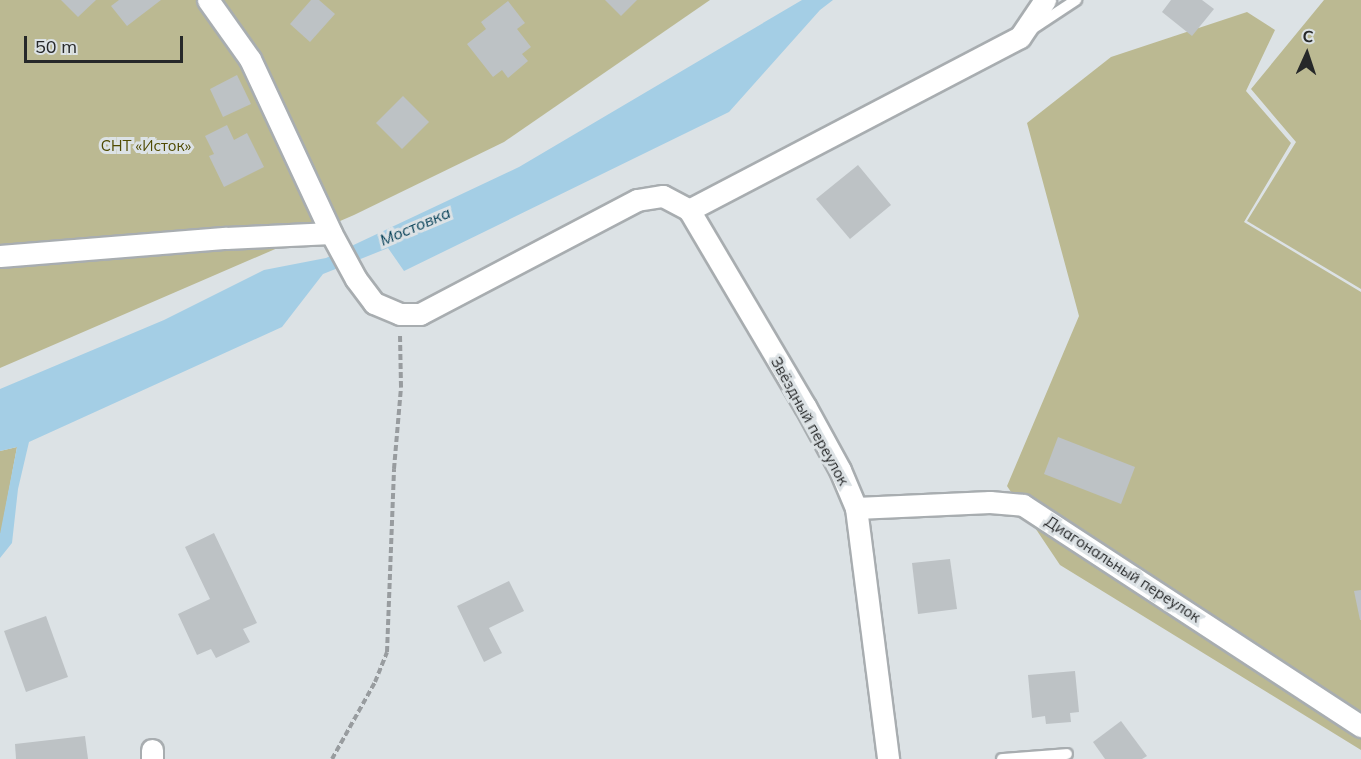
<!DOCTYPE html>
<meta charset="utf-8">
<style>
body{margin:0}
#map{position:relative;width:1361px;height:759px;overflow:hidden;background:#dce2e5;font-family:Mulish,sans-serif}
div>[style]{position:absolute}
.green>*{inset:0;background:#bbb992}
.water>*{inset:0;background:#a4cee5}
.building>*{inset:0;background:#bdc2c5}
.path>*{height:4px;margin-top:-2px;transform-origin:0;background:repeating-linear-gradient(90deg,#989c9f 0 6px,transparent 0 9px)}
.roads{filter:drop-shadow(2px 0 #a8adb0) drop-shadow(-2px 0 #a8adb0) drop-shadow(0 2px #a8adb0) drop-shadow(0 -2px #a8adb0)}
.service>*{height:10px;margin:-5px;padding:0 5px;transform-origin:5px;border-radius:5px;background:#fff}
.minor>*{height:21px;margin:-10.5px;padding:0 10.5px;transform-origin:10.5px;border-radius:10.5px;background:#fff}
span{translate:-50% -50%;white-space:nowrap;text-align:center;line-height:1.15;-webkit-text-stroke:6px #dce2e5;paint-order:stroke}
.park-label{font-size:15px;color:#4f4a01}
.street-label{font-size:15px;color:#262829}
.water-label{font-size:16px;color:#023d54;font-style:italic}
.north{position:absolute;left:1277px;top:24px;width:60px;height:60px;-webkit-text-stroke:4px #dce2e5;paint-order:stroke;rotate:3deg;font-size:16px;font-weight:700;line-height:24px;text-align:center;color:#262829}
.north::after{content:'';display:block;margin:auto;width:21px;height:27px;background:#262829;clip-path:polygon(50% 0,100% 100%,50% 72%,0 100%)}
.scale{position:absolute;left:24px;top:36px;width:159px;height:27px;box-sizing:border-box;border:3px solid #262829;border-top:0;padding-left:8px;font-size:18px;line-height:21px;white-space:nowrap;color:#262829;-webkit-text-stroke:4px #dce2e5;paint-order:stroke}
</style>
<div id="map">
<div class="green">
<div style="clip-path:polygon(0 0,710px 0,504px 142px,354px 215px,0 368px)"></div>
<div style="clip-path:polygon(1324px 0,1361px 0,1361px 289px,1247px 221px,1296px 142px,1251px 89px)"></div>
<div style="clip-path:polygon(1247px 12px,1275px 30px,1246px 91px,1291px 143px,1244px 222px,1361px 292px,1361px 750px,1060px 565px,1007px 486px,1079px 316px,1027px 123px,1111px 57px)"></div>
<div style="clip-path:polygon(17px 447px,1px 533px,0 534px,0 451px)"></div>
</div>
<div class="water">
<div style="clip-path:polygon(802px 0,833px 0,820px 10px,729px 112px,404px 271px,388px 248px,323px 274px,282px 327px,29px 442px,18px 489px,12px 543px,0 558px,0 534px,17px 447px,0 451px,0 389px,164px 320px,264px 270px,326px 258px,519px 167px)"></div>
</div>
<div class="building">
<div style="clip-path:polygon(61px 0,96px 0,78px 17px)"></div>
<div style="clip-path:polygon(119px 0,161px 0,127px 26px,111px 6px)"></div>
<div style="clip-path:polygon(311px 0,319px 0,335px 14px,310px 42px,290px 24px)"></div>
<div style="clip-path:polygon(605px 0,637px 0,621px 16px)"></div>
<div style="clip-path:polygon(1171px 0,1202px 0,1214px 9px,1192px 36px,1162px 12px)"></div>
<div style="clip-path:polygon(508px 1px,525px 23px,517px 29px,531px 47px,522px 54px,528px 61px,508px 78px,502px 70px,493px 77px,467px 44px,486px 29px,481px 22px)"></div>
<div style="clip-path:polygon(237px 75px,251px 104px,223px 117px,210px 89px)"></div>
<div style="clip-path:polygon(403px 96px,429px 122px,402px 149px,376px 123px)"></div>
<div style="clip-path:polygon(227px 125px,234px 140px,247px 133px,264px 167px,224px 187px,209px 156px,214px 154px,205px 136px)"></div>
<div style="clip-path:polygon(858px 165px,891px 205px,850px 239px,816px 199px)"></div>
<div style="clip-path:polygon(1058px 437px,1135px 467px,1121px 504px,1044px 474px)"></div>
<div style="clip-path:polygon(214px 533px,257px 623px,243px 629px,250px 642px,216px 658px,211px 649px,197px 655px,178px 614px,210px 599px,185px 547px)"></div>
<div style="clip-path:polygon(950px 559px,957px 609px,918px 614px,912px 563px)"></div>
<div style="clip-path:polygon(509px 581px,524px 611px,489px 628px,502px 653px,484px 662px,457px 606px)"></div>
<div style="clip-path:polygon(1361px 590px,1361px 620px,1360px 620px,1354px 591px)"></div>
<div style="clip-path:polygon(46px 616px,68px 677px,26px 692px,4px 631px)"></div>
<div style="clip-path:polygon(1075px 671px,1079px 712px,1070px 713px,1071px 722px,1046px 724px,1045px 716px,1032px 718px,1028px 675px)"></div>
<div style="clip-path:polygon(1121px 721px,1147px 756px,1142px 759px,1105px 759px,1093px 742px)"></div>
<div style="clip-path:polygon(85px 736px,88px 759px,16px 759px,15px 744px)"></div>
</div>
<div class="path">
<div style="left:332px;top:759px;width:88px;rotate:-60.8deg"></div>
<div style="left:375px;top:682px;width:32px;rotate:-68deg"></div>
<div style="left:387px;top:652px;width:183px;rotate:-87.8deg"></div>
<div style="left:394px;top:469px;width:82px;rotate:-85.1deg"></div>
<div style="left:401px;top:387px;width:54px;rotate:-91.1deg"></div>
</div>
<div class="roads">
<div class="service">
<div style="left:1032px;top:29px;width:53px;rotate:-33.4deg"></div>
<div style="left:1002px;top:759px;width:65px;rotate:-4.4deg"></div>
</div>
<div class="minor">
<div style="left:208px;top:0;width:72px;rotate:54.6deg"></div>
<div style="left:250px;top:59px;width:192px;rotate:65deg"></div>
<div style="left:331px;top:233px;width:52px;rotate:61.5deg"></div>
<div style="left:356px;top:279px;width:30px;rotate:53deg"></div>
<div style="left:374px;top:303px;width:28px;rotate:23deg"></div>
<div style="left:400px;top:314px;width:20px"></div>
<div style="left:420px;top:314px;width:245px;rotate:-27.7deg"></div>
<div style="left:637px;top:200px;width:26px;rotate:-9deg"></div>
<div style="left:663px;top:196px;width:30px;rotate:28deg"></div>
<div style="left:689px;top:210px;width:228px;rotate:59.4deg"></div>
<div style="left:805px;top:406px;width:73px;rotate:61.3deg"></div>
<div style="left:840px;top:470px;width:41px;rotate:67.2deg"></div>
<div style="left:856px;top:508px;width:253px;rotate:82.7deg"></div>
<div style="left:689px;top:210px;width:373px;rotate:-27.6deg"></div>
<div style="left:1020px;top:37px;width:45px;rotate:-56deg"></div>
<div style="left:0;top:256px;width:227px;rotate:-4.6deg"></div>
<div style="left:226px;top:238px;width:105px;rotate:-2.7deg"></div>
<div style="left:856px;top:508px;width:134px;rotate:-2.6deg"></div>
<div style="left:990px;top:502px;width:33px;rotate:5deg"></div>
<div style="left:1023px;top:505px;width:404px;rotate:33.2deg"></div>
<div style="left:152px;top:750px;width:9px;rotate:90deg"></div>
</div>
</div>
<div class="park-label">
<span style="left:146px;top:146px">СНТ «Исток»</span>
</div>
<div class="street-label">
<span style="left:810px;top:421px;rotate:61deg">Звёздный переулок</span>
<span style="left:1123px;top:569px;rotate:33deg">Диагональный переулок</span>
</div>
<div class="water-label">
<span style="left:415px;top:226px;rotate:-23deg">Мостовка</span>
</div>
<div class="north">С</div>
<div class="scale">50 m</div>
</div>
